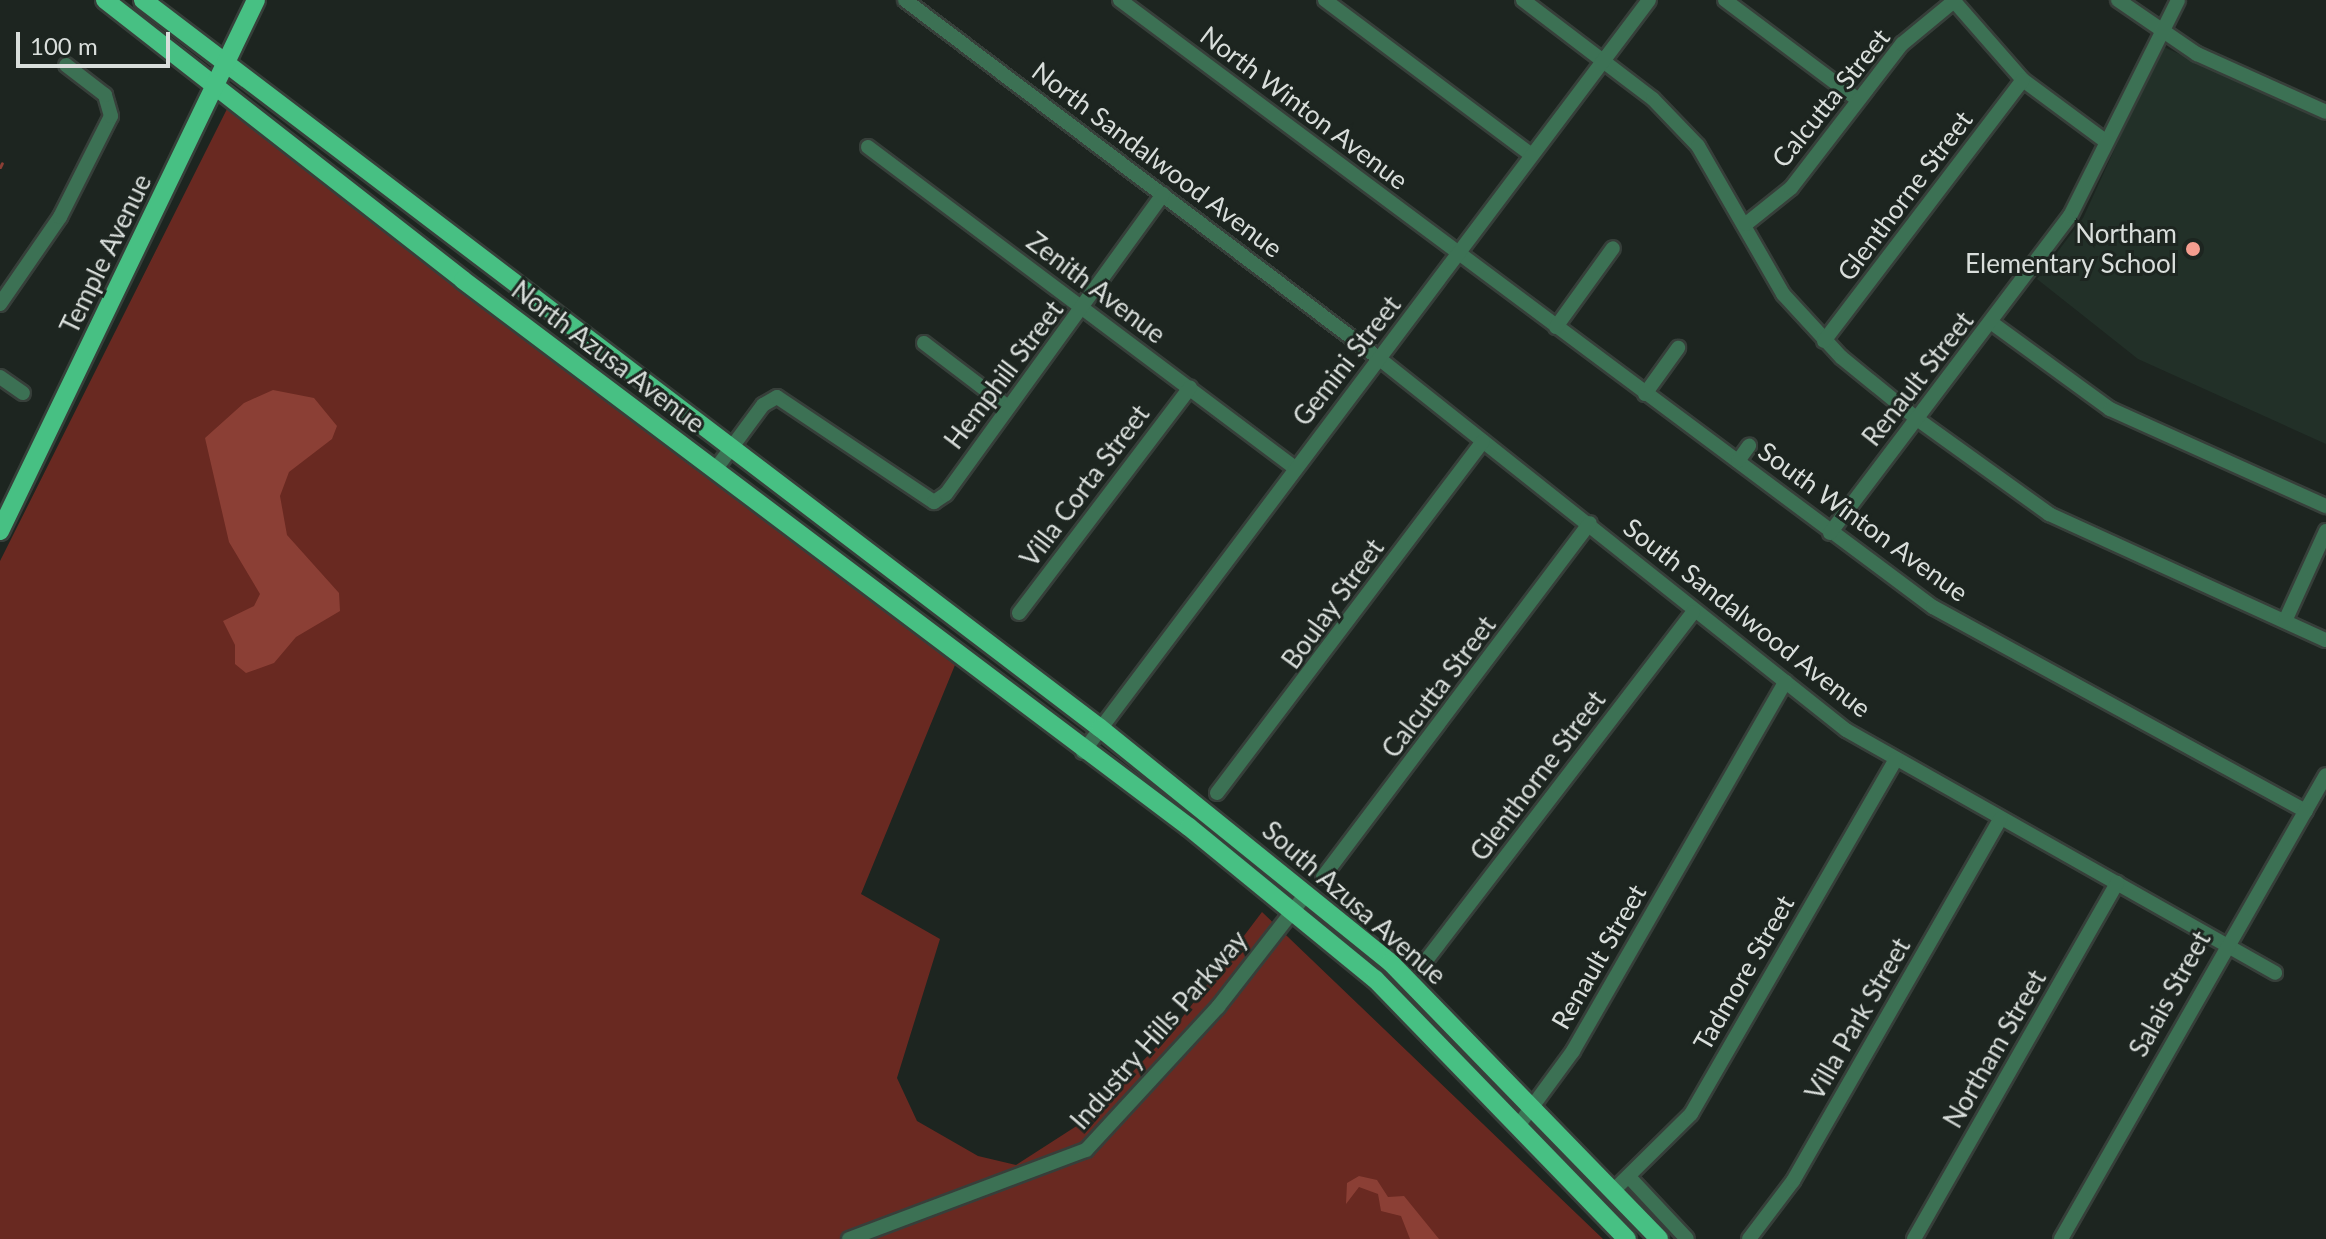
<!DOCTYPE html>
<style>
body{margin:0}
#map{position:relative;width:2326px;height:1239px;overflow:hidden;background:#1d2520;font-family:Lato,sans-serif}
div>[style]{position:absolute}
.built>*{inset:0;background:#223028}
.green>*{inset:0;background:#692921}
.water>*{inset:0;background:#8b3f35}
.stream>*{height:3px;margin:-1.5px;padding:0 1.5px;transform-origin:1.5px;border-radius:1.5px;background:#8b3f35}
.roads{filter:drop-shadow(2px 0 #373f3a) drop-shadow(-2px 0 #373f3a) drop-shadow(0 2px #373f3a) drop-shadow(0 -2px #373f3a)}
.minor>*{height:14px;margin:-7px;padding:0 7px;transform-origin:7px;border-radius:7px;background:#3c7154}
.major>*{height:18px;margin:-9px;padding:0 9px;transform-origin:9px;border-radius:9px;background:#47c083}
.dots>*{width:22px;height:22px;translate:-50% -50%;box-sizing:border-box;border:4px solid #1d2520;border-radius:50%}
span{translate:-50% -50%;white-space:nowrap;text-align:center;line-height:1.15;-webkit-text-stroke:6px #1d2520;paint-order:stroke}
.street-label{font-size:26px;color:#d9dedb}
.poi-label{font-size:26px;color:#d9dedb}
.right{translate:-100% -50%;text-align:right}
.scale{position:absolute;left:16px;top:32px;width:154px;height:36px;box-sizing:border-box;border:4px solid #d9dedb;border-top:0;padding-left:10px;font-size:24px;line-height:28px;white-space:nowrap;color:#d9dedb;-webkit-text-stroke:6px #1d2520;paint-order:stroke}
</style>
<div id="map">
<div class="built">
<div style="clip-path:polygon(2162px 46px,2326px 122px,2326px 444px,2138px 359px,2037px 279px,2083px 218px)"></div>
</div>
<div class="green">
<div style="clip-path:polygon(227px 109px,955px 665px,861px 894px,940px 939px,897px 1078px,917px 1121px,978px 1156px,1016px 1165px,1089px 1118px,1175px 1027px,1262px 912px,1603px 1239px,0 1239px,0 561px)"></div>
</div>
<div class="water">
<div style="clip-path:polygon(273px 390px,314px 398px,337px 426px,332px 439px,289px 472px,280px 496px,287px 535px,339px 593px,340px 611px,296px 637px,274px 663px,246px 673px,235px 664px,235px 645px,223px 621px,254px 606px,260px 594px,229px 542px,205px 438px,244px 403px)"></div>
<div style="clip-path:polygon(1359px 1176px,1377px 1180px,1388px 1197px,1404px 1196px,1439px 1239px,1410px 1239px,1401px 1216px,1381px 1211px,1378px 1194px,1359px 1187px,1346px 1204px,1347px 1183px)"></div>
</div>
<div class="stream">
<div style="left:0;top:167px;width:4px;rotate:-63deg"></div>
</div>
<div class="roads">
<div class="minor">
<div style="left:905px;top:0;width:597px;rotate:37.1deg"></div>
<div style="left:1381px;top:360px;width:594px;rotate:38.51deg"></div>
<div style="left:1846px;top:730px;width:493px;rotate:29.5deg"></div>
<div style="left:1120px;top:0;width:1015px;rotate:36.75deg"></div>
<div style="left:1933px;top:607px;width:425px;rotate:28.7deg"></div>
<div style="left:1325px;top:0;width:256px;rotate:36.9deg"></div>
<div style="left:1523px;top:0;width:163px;rotate:37.3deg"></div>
<div style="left:1653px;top:99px;width:65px;rotate:46.2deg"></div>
<div style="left:1698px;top:146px;width:171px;rotate:60.1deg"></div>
<div style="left:1783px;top:294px;width:86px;rotate:47.4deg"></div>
<div style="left:1841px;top:357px;width:98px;rotate:39.2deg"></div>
<div style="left:1917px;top:419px;width:163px;rotate:35.7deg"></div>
<div style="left:2049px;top:514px;width:304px;rotate:24.5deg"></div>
<div style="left:1725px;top:0;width:166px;rotate:36.9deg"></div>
<div style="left:1953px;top:0;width:106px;rotate:48.8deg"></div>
<div style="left:2023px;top:80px;width:102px;rotate:36.6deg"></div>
<div style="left:2118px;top:0;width:96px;rotate:34.4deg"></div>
<div style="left:2197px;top:54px;width:141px;rotate:24.2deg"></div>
<div style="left:868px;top:147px;width:534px;rotate:36.93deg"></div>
<div style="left:1746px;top:224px;width:58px;rotate:-38.7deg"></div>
<div style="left:1791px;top:188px;width:182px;rotate:-52.4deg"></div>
<div style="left:1902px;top:44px;width:67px;rotate:-39.6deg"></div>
<div style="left:0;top:304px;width:106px;rotate:-55.4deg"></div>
<div style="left:60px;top:217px;width:113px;rotate:-63.2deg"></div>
<div style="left:111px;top:116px;width:22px;rotate:-106deg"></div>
<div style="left:105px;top:95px;width:49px;rotate:-142.4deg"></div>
<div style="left:1992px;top:323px;width:146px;rotate:36.1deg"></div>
<div style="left:2110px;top:409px;width:237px;rotate:24.2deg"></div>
<div style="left:1556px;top:327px;width:97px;rotate:-54.2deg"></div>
<div style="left:1824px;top:341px;width:328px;rotate:-52.7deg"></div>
<div style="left:924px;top:343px;width:106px;rotate:37.3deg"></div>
<div style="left:0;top:377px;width:28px;rotate:35deg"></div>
<div style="left:1645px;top:394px;width:57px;rotate:-54.3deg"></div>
<div style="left:1738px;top:461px;width:19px;rotate:-54deg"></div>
<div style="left:715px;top:470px;width:81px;rotate:-53.6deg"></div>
<div style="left:763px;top:405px;width:16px;rotate:-30deg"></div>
<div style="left:777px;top:397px;width:189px;rotate:33.8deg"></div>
<div style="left:934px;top:502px;width:14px;rotate:-34deg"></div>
<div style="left:946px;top:494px;width:370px;rotate:-54.1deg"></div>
<div style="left:1830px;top:533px;width:398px;rotate:-52.9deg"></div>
<div style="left:2070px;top:216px;width:241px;rotate:-63.4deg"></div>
<div style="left:1019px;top:613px;width:283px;rotate:-52.8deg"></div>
<div style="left:2285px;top:621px;width:99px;rotate:-65.5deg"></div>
<div style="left:1083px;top:752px;width:941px;rotate:-53.03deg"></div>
<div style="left:1217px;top:793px;width:441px;rotate:-52.9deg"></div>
<div style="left:1323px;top:877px;width:443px;rotate:-53deg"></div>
<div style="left:1421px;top:967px;width:447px;rotate:-52.5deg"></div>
<div style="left:1518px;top:1126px;width:93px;rotate:-53.7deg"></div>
<div style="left:1573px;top:1051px;width:426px;rotate:-60.1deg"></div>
<div style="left:1630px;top:1178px;width:83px;rotate:46.9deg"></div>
<div style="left:1612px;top:1192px;width:111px;rotate:-44.6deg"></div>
<div style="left:1691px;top:1114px;width:410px;rotate:-60deg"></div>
<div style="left:849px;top:1239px;width:253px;rotate:-20.6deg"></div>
<div style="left:1086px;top:1150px;width:195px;rotate:-47.3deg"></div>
<div style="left:1218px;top:1007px;width:143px;rotate:-52.1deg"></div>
<div style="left:1749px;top:1239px;width:73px;rotate:-52.8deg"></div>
<div style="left:1793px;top:1181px;width:418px;rotate:-60.2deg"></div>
<div style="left:1914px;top:1239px;width:410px;rotate:-60.3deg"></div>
<div style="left:2061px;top:1239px;width:534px;rotate:-60.27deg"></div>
</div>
<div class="major">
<div style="left:105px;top:0;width:454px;rotate:38deg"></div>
<div style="left:463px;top:280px;width:909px;rotate:37deg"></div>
<div style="left:1189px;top:827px;width:240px;rotate:39.3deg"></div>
<div style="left:1375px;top:979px;width:362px;rotate:45.9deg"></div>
<div style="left:143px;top:0;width:1202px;rotate:37.26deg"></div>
<div style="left:1100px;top:728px;width:373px;rotate:38.9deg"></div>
<div style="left:1390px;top:962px;width:386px;rotate:45.8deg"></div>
<div style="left:0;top:531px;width:589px;rotate:-64.26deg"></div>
</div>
</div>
<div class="dots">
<div style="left:2193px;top:249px;background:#f59d8f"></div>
</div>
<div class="street-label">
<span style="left:1831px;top:98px;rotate:-51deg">Calcutta Street</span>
<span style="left:1304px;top:108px;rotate:37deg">North Winton Avenue</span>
<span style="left:1157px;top:160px;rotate:37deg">North Sandalwood Avenue</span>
<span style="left:1905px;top:196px;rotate:-53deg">Glenthorne Street</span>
<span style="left:106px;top:254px;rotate:-64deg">Temple Avenue</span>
<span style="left:1096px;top:288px;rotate:37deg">Zenith Avenue</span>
<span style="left:608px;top:357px;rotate:37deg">North Azusa Avenue</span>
<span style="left:1347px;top:361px;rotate:-52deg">Gemini Street</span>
<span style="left:1004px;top:375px;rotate:-53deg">Hemphill Street</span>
<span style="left:1918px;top:379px;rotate:-52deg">Renault Street</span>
<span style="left:1085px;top:486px;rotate:-53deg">Villa Corta Street</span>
<span style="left:1863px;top:522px;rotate:36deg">South Winton Avenue</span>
<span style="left:1333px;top:604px;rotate:-54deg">Boulay Street</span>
<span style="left:1747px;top:618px;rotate:38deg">South Sandalwood Avenue</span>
<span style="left:1439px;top:687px;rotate:-53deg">Calcutta Street</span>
<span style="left:1538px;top:776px;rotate:-53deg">Glenthorne Street</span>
<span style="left:1354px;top:903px;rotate:41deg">South Azusa Avenue</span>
<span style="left:1599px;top:957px;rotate:-60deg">Renault Street</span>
<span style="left:1744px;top:973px;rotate:-60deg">Tadmore Street</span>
<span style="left:2170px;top:994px;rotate:-61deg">Salais Street</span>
<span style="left:1858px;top:1019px;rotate:-60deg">Villa Park Street</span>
<span style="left:1159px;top:1030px;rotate:-49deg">Industry Hills Parkway</span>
<span style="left:1995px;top:1049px;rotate:-60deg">Northam Street</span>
</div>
<div class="poi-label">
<span class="right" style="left:2177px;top:249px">Northam<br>Elementary School</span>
</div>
<div class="scale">100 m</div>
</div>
